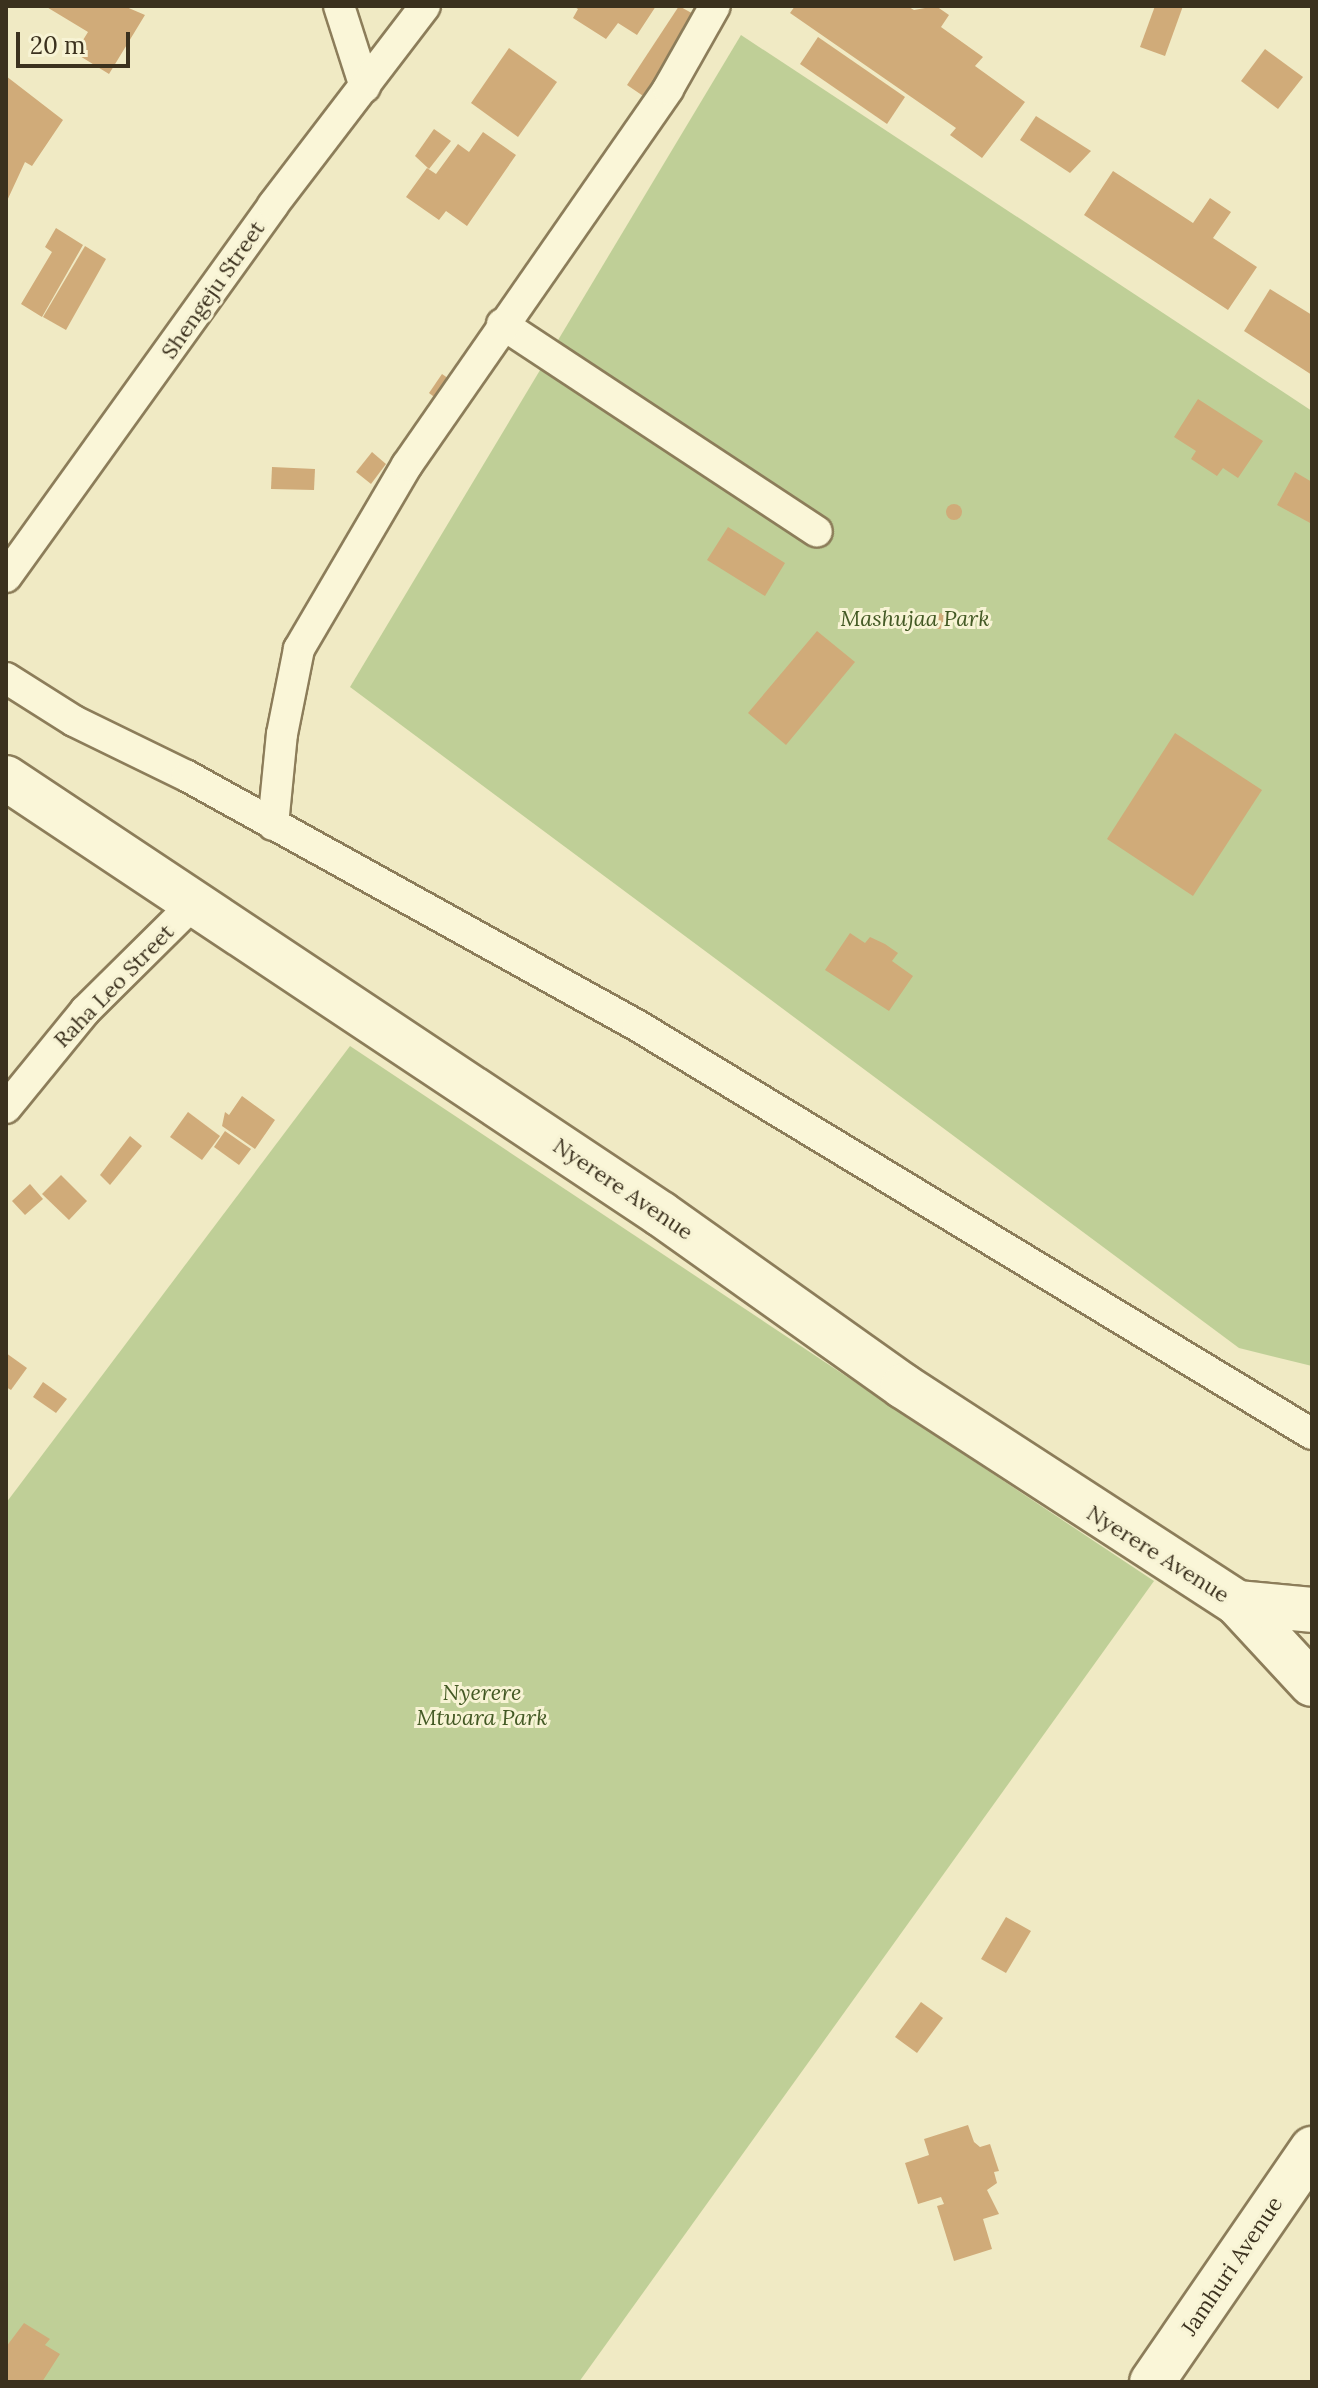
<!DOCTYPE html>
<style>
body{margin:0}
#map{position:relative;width:1318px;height:2388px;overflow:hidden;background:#f0eac4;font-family:Lora,serif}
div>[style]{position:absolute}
.green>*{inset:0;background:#bfcf97}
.building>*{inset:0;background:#d0ab79}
.round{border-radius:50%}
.roads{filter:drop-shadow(2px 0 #8c7d5a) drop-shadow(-2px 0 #8c7d5a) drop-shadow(0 2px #8c7d5a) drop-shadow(0 -2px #8c7d5a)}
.street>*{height:30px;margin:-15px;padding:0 15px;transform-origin:15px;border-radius:15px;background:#faf6d8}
.secondary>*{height:44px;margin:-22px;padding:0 22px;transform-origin:22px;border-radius:22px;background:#faf6d8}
span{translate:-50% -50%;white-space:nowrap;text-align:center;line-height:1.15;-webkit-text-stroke:6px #f7f3d4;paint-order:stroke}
.street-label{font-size:22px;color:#3b311e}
.park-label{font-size:22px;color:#435924;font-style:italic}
.frame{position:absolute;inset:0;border:8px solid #3b311e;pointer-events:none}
.scale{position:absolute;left:16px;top:32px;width:114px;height:36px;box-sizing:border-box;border:4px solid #3b311e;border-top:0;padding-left:10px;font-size:24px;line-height:28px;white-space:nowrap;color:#3b311e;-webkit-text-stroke:6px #f7f3d4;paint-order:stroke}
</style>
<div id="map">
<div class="green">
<div style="clip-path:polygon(741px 35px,1312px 411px,1312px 1366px,1239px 1348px,350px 687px)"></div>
<div style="clip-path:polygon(350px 1046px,1154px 1581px,579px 2382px,6px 2382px,6px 1503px)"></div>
</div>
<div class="building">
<div style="clip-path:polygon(45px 6px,124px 6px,145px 15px,109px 74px,75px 53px,88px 32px)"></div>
<div style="clip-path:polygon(573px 6px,656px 6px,637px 35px,618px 23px,606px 39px,573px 18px,578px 9px)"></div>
<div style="clip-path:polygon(679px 6px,706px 21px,652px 102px,627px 85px)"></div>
<div style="clip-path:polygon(795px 6px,907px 6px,914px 10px,936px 6px,949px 15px,941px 27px,983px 57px,975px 66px,1025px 102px,982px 158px,950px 135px,956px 128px,790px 13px)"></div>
<div style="clip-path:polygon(1155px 6px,1183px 6px,1165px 56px,1140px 47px)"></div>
<div style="clip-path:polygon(818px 37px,905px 97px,887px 124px,800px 64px)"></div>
<div style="clip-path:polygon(509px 48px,557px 82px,518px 137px,471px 103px)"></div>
<div style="clip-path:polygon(1265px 49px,1303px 77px,1278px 109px,1241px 81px)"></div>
<div style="clip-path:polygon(6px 76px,63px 120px,32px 166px,25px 162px,6px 203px)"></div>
<div style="clip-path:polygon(1036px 116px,1091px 151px,1070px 173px,1020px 140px)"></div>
<div style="clip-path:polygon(434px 129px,451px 141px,429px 169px,415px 156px)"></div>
<div style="clip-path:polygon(483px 132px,516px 155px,467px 226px,446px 211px,439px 220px,406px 197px,427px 168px,436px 174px,458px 144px,469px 152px)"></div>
<div style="clip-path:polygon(1113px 171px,1193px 223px,1210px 198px,1231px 212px,1213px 238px,1257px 267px,1228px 310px,1084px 215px)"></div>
<div style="clip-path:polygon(56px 228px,83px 245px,42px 317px,21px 304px,52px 252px,45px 247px)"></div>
<div style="clip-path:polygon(85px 246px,106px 259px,66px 330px,43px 317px)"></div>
<div style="clip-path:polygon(1270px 289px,1312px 315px,1312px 375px,1244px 331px)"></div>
<div style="clip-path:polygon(442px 374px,452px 381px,437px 399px,429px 393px)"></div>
<div style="clip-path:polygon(1198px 399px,1263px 441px,1238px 478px,1223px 468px,1217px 476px,1191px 459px,1196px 451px,1174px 437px)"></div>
<div style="clip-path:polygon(372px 452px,386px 464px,371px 484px,356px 472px)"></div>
<div style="clip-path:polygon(272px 467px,315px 469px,314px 490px,271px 489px)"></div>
<div style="clip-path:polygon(1295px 472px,1312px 482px,1312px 524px,1277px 505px)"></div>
<div class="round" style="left:946px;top:504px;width:16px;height:16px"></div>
<div style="clip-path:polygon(728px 527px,785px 563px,765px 596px,707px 560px)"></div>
<div class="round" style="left:931px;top:613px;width:16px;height:16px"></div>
<div style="clip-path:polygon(817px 631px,855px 662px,786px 745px,748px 713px)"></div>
<div style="clip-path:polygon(1175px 733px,1262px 790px,1193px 896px,1107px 839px)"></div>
<div style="clip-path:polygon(850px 933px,865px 943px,870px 937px,885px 944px,898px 953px,892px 961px,913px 976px,889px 1011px,825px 970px)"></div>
<div style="clip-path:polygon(242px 1096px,275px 1120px,255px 1149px,222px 1126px,225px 1112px,229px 1115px)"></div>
<div style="clip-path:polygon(188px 1112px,220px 1136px,202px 1160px,170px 1137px)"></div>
<div style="clip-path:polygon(225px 1131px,251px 1149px,239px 1165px,214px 1147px)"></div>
<div style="clip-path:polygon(130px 1136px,142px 1146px,110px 1185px,100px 1175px)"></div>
<div style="clip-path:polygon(61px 1175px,87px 1201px,69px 1220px,42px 1194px)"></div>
<div style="clip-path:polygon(30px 1184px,43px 1199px,25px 1215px,12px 1201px)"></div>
<div style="clip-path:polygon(6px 1353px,27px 1368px,11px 1390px,6px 1387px)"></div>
<div style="clip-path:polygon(43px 1382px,67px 1399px,56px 1413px,33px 1397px)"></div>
<div style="clip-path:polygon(1006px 1917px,1031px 1931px,1006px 1973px,981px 1959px)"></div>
<div style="clip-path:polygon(921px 2002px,943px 2018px,917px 2053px,895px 2037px)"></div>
<div style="clip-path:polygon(968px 2125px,974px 2142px,980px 2147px,990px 2144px,999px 2171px,994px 2172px,997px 2183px,987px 2190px,999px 2214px,983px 2219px,992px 2249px,954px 2261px,937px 2206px,944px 2204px,941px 2197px,918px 2204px,905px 2163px,929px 2155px,924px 2139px)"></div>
<div style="clip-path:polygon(24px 2323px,50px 2339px,45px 2345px,60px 2354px,42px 2382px,6px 2382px,6px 2347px)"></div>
</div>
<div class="roads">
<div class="street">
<div style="left:339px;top:6px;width:85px;rotate:72.2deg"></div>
<div style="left:502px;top:324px;width:377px;rotate:33.4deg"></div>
<div style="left:6px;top:577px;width:458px;rotate:-54.3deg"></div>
<div style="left:273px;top:205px;width:250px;rotate:-52.6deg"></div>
<div style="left:6px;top:678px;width:80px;rotate:32.3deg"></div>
<div style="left:74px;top:721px;width:126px;rotate:26deg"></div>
<div style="left:187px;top:776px;width:516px;rotate:29deg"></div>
<div style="left:638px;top:1026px;width:788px;rotate:31.19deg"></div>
<div style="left:273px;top:825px;width:91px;rotate:-84.4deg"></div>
<div style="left:282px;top:734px;width:87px;rotate:-78.7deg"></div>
<div style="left:299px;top:649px;width:213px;rotate:-59.6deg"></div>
<div style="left:407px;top:465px;width:458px;rotate:-55.2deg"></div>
<div style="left:668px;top:89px;width:95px;rotate:-60.5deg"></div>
<div style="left:6px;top:1108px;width:125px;rotate:-50.8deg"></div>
<div style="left:85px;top:1011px;width:153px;rotate:-44.7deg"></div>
</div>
<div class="secondary">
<div style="left:6px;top:778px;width:787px;rotate:33.65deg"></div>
<div style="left:661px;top:1214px;width:297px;rotate:35.4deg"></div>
<div style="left:903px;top:1386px;width:398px;rotate:33deg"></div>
<div style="left:1237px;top:1603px;width:110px;rotate:47.2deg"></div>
<div style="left:1237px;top:1603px;width:75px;rotate:5.3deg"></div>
<div style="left:1152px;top:2382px;width:283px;rotate:-55.5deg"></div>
</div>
</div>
<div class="street-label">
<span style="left:213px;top:290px;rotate:-55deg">Shengeju Street</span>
<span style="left:114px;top:986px;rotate:-46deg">Raha Leo Street</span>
<span style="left:623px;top:1189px;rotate:34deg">Nyerere Avenue</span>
<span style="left:1158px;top:1554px;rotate:32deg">Nyerere Avenue</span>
<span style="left:1232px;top:2266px;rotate:-56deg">Jamhuri Avenue</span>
</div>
<div class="park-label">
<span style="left:915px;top:619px">Mashujaa Park</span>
<span style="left:482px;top:1705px">Nyerere<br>Mtwara Park</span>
</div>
<div class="frame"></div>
<div class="scale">20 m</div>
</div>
